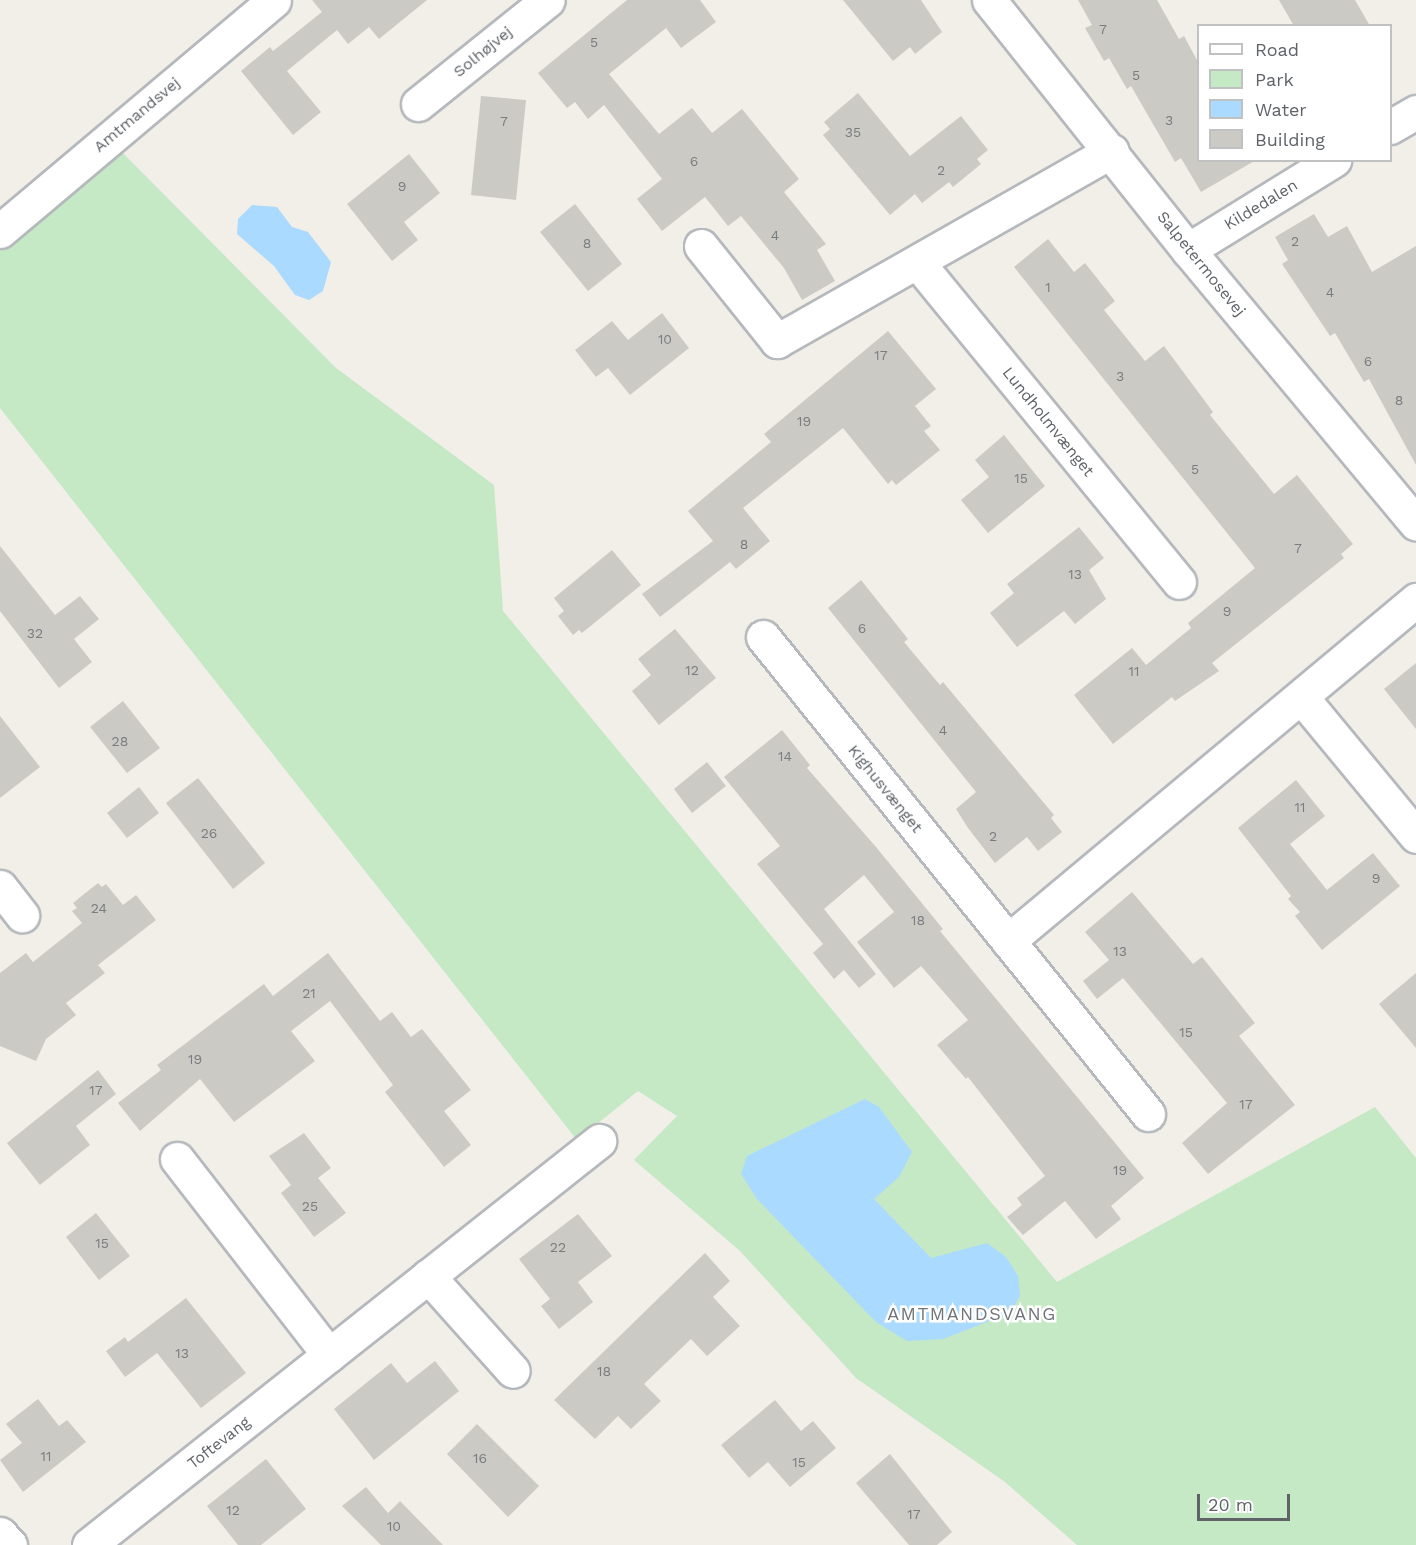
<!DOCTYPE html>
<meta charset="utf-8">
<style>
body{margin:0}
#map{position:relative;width:1416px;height:1545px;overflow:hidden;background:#f1efe8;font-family:"Work Sans",sans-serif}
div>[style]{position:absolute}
.green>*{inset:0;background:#c5e8c5}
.water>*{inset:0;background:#aadaff}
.building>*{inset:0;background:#cccac5}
.roads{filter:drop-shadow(2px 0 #b5b8bc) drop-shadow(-2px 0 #b5b8bc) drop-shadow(0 2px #b5b8bc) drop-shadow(0 -2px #b5b8bc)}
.minor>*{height:33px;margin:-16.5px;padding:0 16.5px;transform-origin:16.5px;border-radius:16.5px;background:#fff}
span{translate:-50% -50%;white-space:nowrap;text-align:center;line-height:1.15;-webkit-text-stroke:5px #fff;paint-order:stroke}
.number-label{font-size:14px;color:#7a7d7f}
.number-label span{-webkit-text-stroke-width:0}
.street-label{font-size:16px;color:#5f6368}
.neighbourhood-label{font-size:18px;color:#70757a;letter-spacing:1.5px}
.legend{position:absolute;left:1197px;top:24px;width:195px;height:138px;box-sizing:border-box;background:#fff;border:2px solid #bfc1c3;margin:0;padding:8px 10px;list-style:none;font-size:18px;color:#5f6368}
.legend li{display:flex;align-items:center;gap:12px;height:30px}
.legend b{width:30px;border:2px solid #bfc1c3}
.scale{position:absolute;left:1197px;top:1494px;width:93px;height:27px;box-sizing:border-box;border:3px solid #5f6368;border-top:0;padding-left:8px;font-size:18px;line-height:21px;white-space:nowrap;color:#5f6368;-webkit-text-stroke:4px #fff;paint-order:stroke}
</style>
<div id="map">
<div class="green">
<div style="clip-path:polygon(120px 150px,336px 368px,494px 485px,503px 611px,1057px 1282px,1375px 1107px,1416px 1158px,1416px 1545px,1077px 1545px,1005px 1482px,856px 1378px,740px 1251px,634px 1160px,677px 1116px,638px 1091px,577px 1140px,0 408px,0 251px)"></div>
</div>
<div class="water">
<div style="clip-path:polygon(252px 205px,277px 207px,292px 227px,308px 232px,331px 262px,323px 291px,309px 300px,295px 295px,274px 266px,237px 234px,238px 219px)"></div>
<div style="clip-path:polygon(865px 1099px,879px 1107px,912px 1152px,899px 1177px,874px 1199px,931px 1258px,987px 1243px,1006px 1257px,1018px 1276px,1020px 1296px,1010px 1313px,943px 1339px,907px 1341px,876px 1322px,757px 1199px,741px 1174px,747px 1156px)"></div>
</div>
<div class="building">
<div style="clip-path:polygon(312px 0,427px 0,379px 39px,369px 27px,348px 44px,337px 30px,287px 71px,321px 112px,293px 135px,241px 71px,270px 47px,273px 51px,322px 12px)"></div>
<div style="clip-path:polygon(627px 0,700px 0,716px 22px,681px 48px,666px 28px,609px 74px,659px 134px,692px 108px,712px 133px,742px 109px,799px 179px,784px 192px,826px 244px,817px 250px,835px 281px,802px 300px,784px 268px,741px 216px,728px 226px,705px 197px,662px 231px,637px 199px,662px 179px,604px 105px,588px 119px,575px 102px,567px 108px,538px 73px)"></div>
<div style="clip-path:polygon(843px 0,921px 0,942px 32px,915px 54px,910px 47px,893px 61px)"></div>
<div style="clip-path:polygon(1078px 0,1157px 0,1179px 39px,1184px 36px,1198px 62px,1198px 160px,1256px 160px,1201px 192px,1181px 158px,1175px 162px,1131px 86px,1127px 89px,1109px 58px,1104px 61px,1085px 28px,1092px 25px)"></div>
<div style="clip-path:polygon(1279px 0,1355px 0,1370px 26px,1294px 26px)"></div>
<div style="clip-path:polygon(858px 93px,910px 156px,961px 116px,988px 150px,977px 159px,981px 164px,953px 187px,949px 182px,922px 203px,915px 194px,890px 215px,823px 135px,830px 129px,824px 122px)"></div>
<div style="clip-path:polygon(481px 96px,526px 100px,516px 200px,471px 195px)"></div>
<div style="clip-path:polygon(409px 154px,440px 193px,404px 222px,418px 240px,392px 261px,347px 204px)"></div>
<div style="clip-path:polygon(575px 204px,622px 264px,588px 291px,540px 232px)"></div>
<div style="clip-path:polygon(1314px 214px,1328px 237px,1347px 226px,1372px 272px,1416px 246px,1416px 465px,1369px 379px,1364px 382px,1335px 333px,1330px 336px,1282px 264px,1288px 260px,1275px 237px)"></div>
<div style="clip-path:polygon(1048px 239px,1074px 272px,1085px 263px,1115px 301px,1104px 310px,1145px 361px,1164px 346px,1213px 412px,1210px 415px,1274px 494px,1297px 475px,1353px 544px,1341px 554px,1344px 558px,1212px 663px,1219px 671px,1175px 701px,1172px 697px,1113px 744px,1074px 695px,1132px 648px,1146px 665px,1191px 628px,1188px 623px,1255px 568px,1014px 267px)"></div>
<div style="clip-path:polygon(662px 313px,689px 348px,630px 395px,608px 368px,596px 377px,575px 350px,612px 321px,628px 340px)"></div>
<div style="clip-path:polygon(888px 331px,936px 389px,915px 406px,931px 426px,924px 431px,940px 450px,896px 485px,892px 480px,888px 484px,843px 428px,743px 508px,770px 541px,736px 569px,730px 562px,660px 617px,642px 594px,713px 541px,688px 511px,771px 442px,764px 434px)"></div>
<div style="clip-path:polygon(1004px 435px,1045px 486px,988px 533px,961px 500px,989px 477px,975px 460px)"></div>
<div style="clip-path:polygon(1079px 527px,1104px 558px,1089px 570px,1106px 599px,1075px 624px,1064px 611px,1017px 647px,990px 613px,1014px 593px,1007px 584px)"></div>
<div style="clip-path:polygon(0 546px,55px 615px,80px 596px,99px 619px,74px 639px,92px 662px,59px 688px,0 611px)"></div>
<div style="clip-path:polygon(612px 550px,641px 585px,582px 633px,579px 630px,573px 635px,558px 616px,564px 611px,554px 598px)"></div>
<div style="clip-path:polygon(861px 580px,908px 639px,904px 642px,940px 685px,943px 682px,1054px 815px,1051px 818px,1062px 832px,1038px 851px,1027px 837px,995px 863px,968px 828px,956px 809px,976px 792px,828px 608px)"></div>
<div style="clip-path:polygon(675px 629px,716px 678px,659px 725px,632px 691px,651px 675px,638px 659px)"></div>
<div style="clip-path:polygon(1416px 663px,1416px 729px,1384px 689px)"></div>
<div style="clip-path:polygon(123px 701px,160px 748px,127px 773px,90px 727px)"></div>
<div style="clip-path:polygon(0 716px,40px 767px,0 798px)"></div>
<div style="clip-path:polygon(782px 730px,810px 765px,807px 768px,876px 847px,943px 929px,940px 931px,1144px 1178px,1111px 1206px,1121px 1219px,1096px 1239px,1065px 1201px,1023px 1235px,1007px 1217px,1022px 1205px,1017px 1198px,1045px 1176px,968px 1077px,966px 1079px,937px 1045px,968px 1020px,921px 966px,894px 988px,857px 942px,894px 912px,864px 875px,824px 909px,876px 974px,859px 988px,844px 970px,834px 979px,813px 953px,823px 944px,757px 864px,780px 846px,724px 777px)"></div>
<div style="clip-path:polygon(707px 762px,726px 786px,692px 813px,674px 789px)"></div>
<div style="clip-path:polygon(198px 778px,265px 863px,233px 889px,166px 803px)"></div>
<div style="clip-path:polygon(1296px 780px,1325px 816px,1290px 844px,1327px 890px,1373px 853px,1400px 886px,1322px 950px,1295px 916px,1300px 912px,1288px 899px,1291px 896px,1238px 828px)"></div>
<div style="clip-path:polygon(139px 787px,159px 813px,127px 838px,107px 813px)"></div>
<div style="clip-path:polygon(98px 883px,102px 887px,106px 884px,123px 905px,136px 895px,156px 920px,98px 965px,105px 973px,66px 1003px,76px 1015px,46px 1039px,36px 1061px,0 1046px,0 973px,26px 953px,33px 962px,82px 923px,72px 911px,77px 908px,73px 903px)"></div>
<div style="clip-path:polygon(1132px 892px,1193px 964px,1202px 957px,1255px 1023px,1239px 1036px,1295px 1105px,1208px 1174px,1182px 1143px,1227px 1103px,1123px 978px,1097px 999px,1083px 981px,1109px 960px,1085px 932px)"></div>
<div style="clip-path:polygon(328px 953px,380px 1021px,392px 1012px,411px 1037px,422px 1029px,471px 1090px,444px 1111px,471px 1145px,444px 1167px,385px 1092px,393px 1085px,330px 1001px,291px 1031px,315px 1061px,234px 1122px,200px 1079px,140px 1131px,118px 1103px,161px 1070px,157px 1065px,264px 984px,273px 996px)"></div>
<div style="clip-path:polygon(1416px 973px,1416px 1048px,1379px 1004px)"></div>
<div style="clip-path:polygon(98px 1070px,116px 1094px,76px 1126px,90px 1145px,40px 1185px,7px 1143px)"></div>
<div style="clip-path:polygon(304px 1133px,331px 1168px,318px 1178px,346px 1213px,314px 1237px,281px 1193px,291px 1185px,269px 1156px)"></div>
<div style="clip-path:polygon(96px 1213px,130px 1256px,99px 1280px,66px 1237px)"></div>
<div style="clip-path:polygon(578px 1214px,612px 1256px,578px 1282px,593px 1302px,559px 1329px,541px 1306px,550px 1299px,519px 1259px)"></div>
<div style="clip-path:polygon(705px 1253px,730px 1281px,713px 1297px,740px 1326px,707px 1356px,691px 1339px,644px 1384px,661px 1401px,631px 1429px,618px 1416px,595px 1439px,554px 1400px)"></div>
<div style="clip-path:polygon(186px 1298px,246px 1373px,201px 1408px,157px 1353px,125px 1377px,106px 1351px,125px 1337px,128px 1342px)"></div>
<div style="clip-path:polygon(435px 1361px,459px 1391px,374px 1460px,334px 1409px,391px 1363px,407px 1383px)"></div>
<div style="clip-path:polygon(38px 1399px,59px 1426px,67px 1420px,86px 1442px,23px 1492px,0 1460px,22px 1443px,6px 1424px)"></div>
<div style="clip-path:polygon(775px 1400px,801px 1431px,813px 1421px,836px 1448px,790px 1487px,768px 1462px,749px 1478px,721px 1445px)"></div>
<div style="clip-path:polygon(477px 1424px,539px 1486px,508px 1517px,447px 1454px)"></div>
<div style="clip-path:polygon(890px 1454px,952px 1532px,937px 1545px,909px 1545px,856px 1483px)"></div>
<div style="clip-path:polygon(266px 1459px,306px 1509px,261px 1545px,238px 1545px,207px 1506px)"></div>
<div style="clip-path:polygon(366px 1487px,388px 1513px,400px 1501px,443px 1545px,381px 1545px,342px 1506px)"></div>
</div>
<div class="roads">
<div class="minor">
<div style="left:989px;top:0;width:320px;rotate:51.5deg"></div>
<div style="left:1188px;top:250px;width:356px;rotate:50.2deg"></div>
<div style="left:418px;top:104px;width:166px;rotate:-38.7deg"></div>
<div style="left:1390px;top:127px;width:30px;rotate:-30deg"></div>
<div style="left:0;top:231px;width:358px;rotate:-40.1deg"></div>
<div style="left:701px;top:246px;width:122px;rotate:51.3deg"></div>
<div style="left:777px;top:341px;width:385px;rotate:-29.6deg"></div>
<div style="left:1188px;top:250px;width:172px;rotate:-31.7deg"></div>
<div style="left:918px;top:263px;width:412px;rotate:50.7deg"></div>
<div style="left:763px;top:637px;width:613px;rotate:51.09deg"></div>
<div style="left:1302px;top:698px;width:179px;rotate:50.4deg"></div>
<div style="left:0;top:887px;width:36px;rotate:52deg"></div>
<div style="left:1008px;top:941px;width:532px;rotate:-39.89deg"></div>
<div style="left:177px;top:1159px;width:248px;rotate:52.2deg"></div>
<div style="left:428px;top:1276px;width:127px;rotate:48.2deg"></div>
<div style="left:0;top:1534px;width:15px;rotate:48deg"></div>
<div style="left:89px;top:1545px;width:651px;rotate:-38.38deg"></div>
</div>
</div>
<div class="number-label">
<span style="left:1103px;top:29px">7</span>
<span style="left:594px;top:42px">5</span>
<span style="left:1136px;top:75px">5</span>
<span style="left:1169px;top:120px">3</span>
<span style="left:504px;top:121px">7</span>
<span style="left:853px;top:132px">35</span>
<span style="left:694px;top:161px">6</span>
<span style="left:941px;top:170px">2</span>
<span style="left:402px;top:186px">9</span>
<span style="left:775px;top:235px">4</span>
<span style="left:1295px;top:241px">2</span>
<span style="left:587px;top:243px">8</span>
<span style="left:1048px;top:287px">1</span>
<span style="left:1330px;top:292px">4</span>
<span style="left:665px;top:339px">10</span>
<span style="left:881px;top:355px">17</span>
<span style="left:1368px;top:361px">6</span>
<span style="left:1120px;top:376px">3</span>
<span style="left:1399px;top:400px">8</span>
<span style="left:804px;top:421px">19</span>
<span style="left:1195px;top:469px">5</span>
<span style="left:1021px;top:478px">15</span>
<span style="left:744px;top:544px">8</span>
<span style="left:1298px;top:548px">7</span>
<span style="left:1075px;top:574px">13</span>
<span style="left:1227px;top:611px">9</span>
<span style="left:862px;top:628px">6</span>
<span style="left:35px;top:633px">32</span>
<span style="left:692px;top:670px">12</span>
<span style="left:1134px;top:671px">11</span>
<span style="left:943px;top:730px">4</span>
<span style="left:120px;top:741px">28</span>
<span style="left:785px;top:756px">14</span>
<span style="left:1300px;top:807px">11</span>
<span style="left:209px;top:833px">26</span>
<span style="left:993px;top:836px">2</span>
<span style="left:1376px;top:878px">9</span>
<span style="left:99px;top:908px">24</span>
<span style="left:918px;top:920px">18</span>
<span style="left:1120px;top:951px">13</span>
<span style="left:309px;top:993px">21</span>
<span style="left:1186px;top:1032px">15</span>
<span style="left:195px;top:1059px">19</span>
<span style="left:96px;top:1090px">17</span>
<span style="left:1246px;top:1104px">17</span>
<span style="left:1120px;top:1170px">19</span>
<span style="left:310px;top:1206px">25</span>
<span style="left:102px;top:1243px">15</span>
<span style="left:558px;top:1247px">22</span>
<span style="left:182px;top:1353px">13</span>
<span style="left:604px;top:1371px">18</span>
<span style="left:46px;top:1456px">11</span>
<span style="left:480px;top:1458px">16</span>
<span style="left:799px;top:1462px">15</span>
<span style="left:233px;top:1510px">12</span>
<span style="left:914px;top:1514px">17</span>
<span style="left:394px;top:1526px">10</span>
</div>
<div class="street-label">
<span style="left:483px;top:52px;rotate:-39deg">Solhøjvej</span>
<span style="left:137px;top:115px;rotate:-40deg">Amtmandsvej</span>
<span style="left:1261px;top:205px;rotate:-31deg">Kildedalen</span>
<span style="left:1201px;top:264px;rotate:51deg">Salpetermosevej</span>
<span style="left:1048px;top:422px;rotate:51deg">Lundholmvænget</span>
<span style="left:885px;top:789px;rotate:51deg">Kighusvænget</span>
<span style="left:219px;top:1443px;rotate:-38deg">Toftevang</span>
</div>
<div class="neighbourhood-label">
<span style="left:972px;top:1314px">AMTMANDSVANG</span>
</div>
<ul class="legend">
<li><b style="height:8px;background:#fff"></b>Road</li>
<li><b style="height:16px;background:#c5e8c5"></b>Park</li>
<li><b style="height:16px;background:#aadaff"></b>Water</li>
<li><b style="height:16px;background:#cccac5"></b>Building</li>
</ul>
<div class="scale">20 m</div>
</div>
